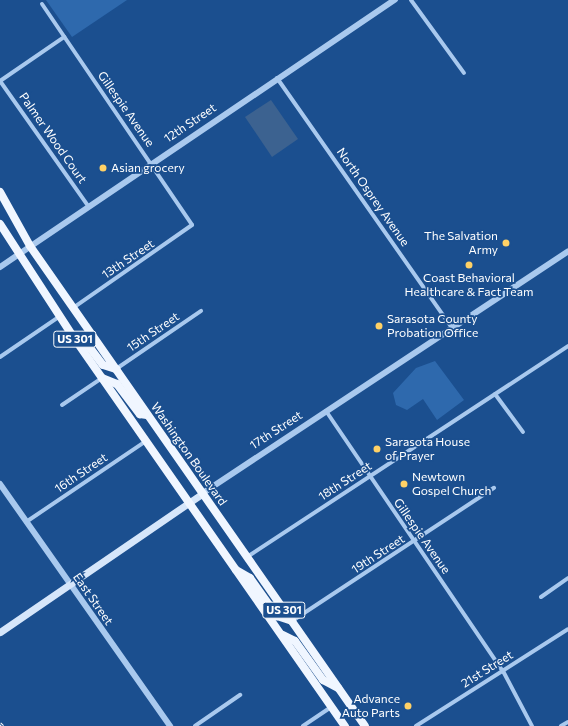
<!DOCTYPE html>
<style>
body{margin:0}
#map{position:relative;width:568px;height:726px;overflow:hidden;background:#1b4f8f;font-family:Commissioner,sans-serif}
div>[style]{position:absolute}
.green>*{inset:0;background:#2e69ad}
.water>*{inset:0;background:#3c6290}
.minor>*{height:4px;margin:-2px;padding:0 2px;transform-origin:2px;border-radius:2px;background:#a9c9ee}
.tertiary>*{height:6px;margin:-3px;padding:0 3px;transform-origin:3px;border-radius:3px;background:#a9c9ee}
.secondary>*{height:7px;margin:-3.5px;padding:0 3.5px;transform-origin:3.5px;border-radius:3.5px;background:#d6e6fa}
.primary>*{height:8px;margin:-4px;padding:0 4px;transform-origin:4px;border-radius:4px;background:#f0f6ff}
.rail>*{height:3px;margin-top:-1.5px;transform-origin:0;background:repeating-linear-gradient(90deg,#1b4f8f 0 4.5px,#fff 0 9px);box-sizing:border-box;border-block:1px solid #fff}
.dots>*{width:11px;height:11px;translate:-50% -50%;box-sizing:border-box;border:2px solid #1b4f8f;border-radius:50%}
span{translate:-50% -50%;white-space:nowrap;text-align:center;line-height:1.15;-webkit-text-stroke:3.5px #1b4f8f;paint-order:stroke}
.shield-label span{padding:1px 3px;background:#1b4f8f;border:1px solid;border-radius:3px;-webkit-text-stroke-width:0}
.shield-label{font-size:11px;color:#fff;font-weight:700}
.street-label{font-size:12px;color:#fff}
.poi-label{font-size:12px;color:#fff}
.left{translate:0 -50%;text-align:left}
.right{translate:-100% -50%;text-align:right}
</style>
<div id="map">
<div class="green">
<div style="clip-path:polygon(46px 0,127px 0,72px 37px)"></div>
<div style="clip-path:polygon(435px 361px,464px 400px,437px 420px,423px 399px,407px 410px,396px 405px,393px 393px,416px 368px)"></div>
</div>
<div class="water">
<div style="clip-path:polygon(271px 100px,298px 139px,272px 157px,245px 117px)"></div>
</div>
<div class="minor">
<div style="left:411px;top:0;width:90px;rotate:54deg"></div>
<div style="left:42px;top:4px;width:267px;rotate:55.8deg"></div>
<div style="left:192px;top:225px;width:145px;rotate:145.1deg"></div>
<div style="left:277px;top:78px;width:305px;rotate:55deg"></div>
<div style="left:0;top:81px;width:154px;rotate:54.8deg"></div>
<div style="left:0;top:81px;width:78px;rotate:-34.5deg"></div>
<div style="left:0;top:357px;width:73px;rotate:-34.3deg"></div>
<div style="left:116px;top:369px;width:103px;rotate:-34.3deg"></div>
<div style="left:495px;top:394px;width:47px;rotate:53.6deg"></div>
<div style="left:62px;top:405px;width:48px;rotate:-34deg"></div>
<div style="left:326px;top:411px;width:315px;rotate:55.8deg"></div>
<div style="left:503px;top:671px;width:62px;rotate:62.2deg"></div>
<div style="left:26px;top:522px;width:145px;rotate:-34deg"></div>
<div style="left:247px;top:557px;width:384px;rotate:-33.3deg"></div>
<div style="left:541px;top:597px;width:33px;rotate:-35deg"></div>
<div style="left:292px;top:621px;width:242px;rotate:-33.4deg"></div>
<div style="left:195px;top:726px;width:55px;rotate:-34.6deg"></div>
<div style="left:303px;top:726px;width:34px;rotate:-34deg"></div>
<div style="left:416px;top:726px;width:180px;rotate:-32.5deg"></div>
<div style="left:561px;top:726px;width:8px;rotate:-30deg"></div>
</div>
<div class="tertiary">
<div style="left:0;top:267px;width:477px;rotate:-34.1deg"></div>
<div style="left:0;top:484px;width:296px;rotate:54.9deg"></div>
<div style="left:203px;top:493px;width:438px;rotate:-33.5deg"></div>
</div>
<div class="secondary">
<div style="left:0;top:632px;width:246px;rotate:-34.4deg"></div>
</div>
<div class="primary">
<div style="left:0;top:192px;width:62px;rotate:60.9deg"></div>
<div style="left:30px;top:246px;width:585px;rotate:55.09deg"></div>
<div style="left:0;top:224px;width:132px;rotate:57deg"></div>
<div style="left:72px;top:335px;width:477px;rotate:55.1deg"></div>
<div style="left:72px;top:335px;width:13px;rotate:23deg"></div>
<div style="left:84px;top:340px;width:31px;rotate:53deg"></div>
<div style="left:103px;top:365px;width:14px;rotate:17deg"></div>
<div style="left:102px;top:378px;width:16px;rotate:22deg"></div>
<div style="left:117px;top:384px;width:38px;rotate:53deg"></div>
<div style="left:140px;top:414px;width:7px;rotate:8deg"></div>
<div style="left:236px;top:570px;width:16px;rotate:30deg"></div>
<div style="left:250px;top:578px;width:47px;rotate:54.6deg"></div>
<div style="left:277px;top:616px;width:16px;rotate:18deg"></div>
<div style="left:283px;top:635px;width:13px;rotate:27deg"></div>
<div style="left:295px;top:641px;width:48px;rotate:54.3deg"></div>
<div style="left:323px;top:680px;width:17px;rotate:28deg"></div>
</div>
<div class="rail">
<div style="left:0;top:723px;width:4px;rotate:45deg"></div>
</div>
<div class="dots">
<div style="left:103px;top:168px;background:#ffd166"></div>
<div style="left:506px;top:243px;background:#ffd166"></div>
<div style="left:469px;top:265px;background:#ffd166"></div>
<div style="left:379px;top:326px;background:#ffd166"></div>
<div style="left:377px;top:449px;background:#ffd166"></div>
<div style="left:404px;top:484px;background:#ffd166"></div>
<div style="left:408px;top:706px;background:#ffd166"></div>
</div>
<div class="shield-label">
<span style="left:75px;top:339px">US 301</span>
<span style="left:284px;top:610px">US 301</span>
</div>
<div class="street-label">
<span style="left:126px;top:109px;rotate:55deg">Gillespie Avenue</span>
<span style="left:190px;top:123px;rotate:-34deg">12th Street</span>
<span style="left:53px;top:138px;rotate:55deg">Palmer Wood Court</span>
<span style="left:373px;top:197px;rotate:55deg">North Osprey Avenue</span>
<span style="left:128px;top:259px;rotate:-34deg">13th Street</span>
<span style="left:153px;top:332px;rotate:-34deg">15th Street</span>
<span style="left:276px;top:430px;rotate:-33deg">17th Street</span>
<span style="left:189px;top:454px;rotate:55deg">Washington Boulevard</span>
<span style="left:81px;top:473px;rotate:-34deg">16th Street</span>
<span style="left:345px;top:481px;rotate:-33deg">18th Street</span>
<span style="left:422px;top:536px;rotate:55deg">Gillespie Avenue</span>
<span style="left:378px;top:554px;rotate:-33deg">19th Street</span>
<span style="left:93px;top:599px;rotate:55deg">East Street</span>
<span style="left:487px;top:669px;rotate:-32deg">21st Street</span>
</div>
<div class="poi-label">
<span class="left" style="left:111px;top:168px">Asian grocery</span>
<span class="right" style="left:498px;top:243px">The Salvation<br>Army</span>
<span style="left:469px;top:285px">Coast Behavioral<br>Healthcare &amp; Fact Team</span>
<span class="left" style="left:387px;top:326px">Sarasota County<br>Probation Office</span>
<span class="left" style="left:385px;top:449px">Sarasota House<br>of Prayer</span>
<span class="left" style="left:412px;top:484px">Newtown<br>Gospel Church</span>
<span class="right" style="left:400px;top:706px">Advance<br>Auto Parts</span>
</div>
</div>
